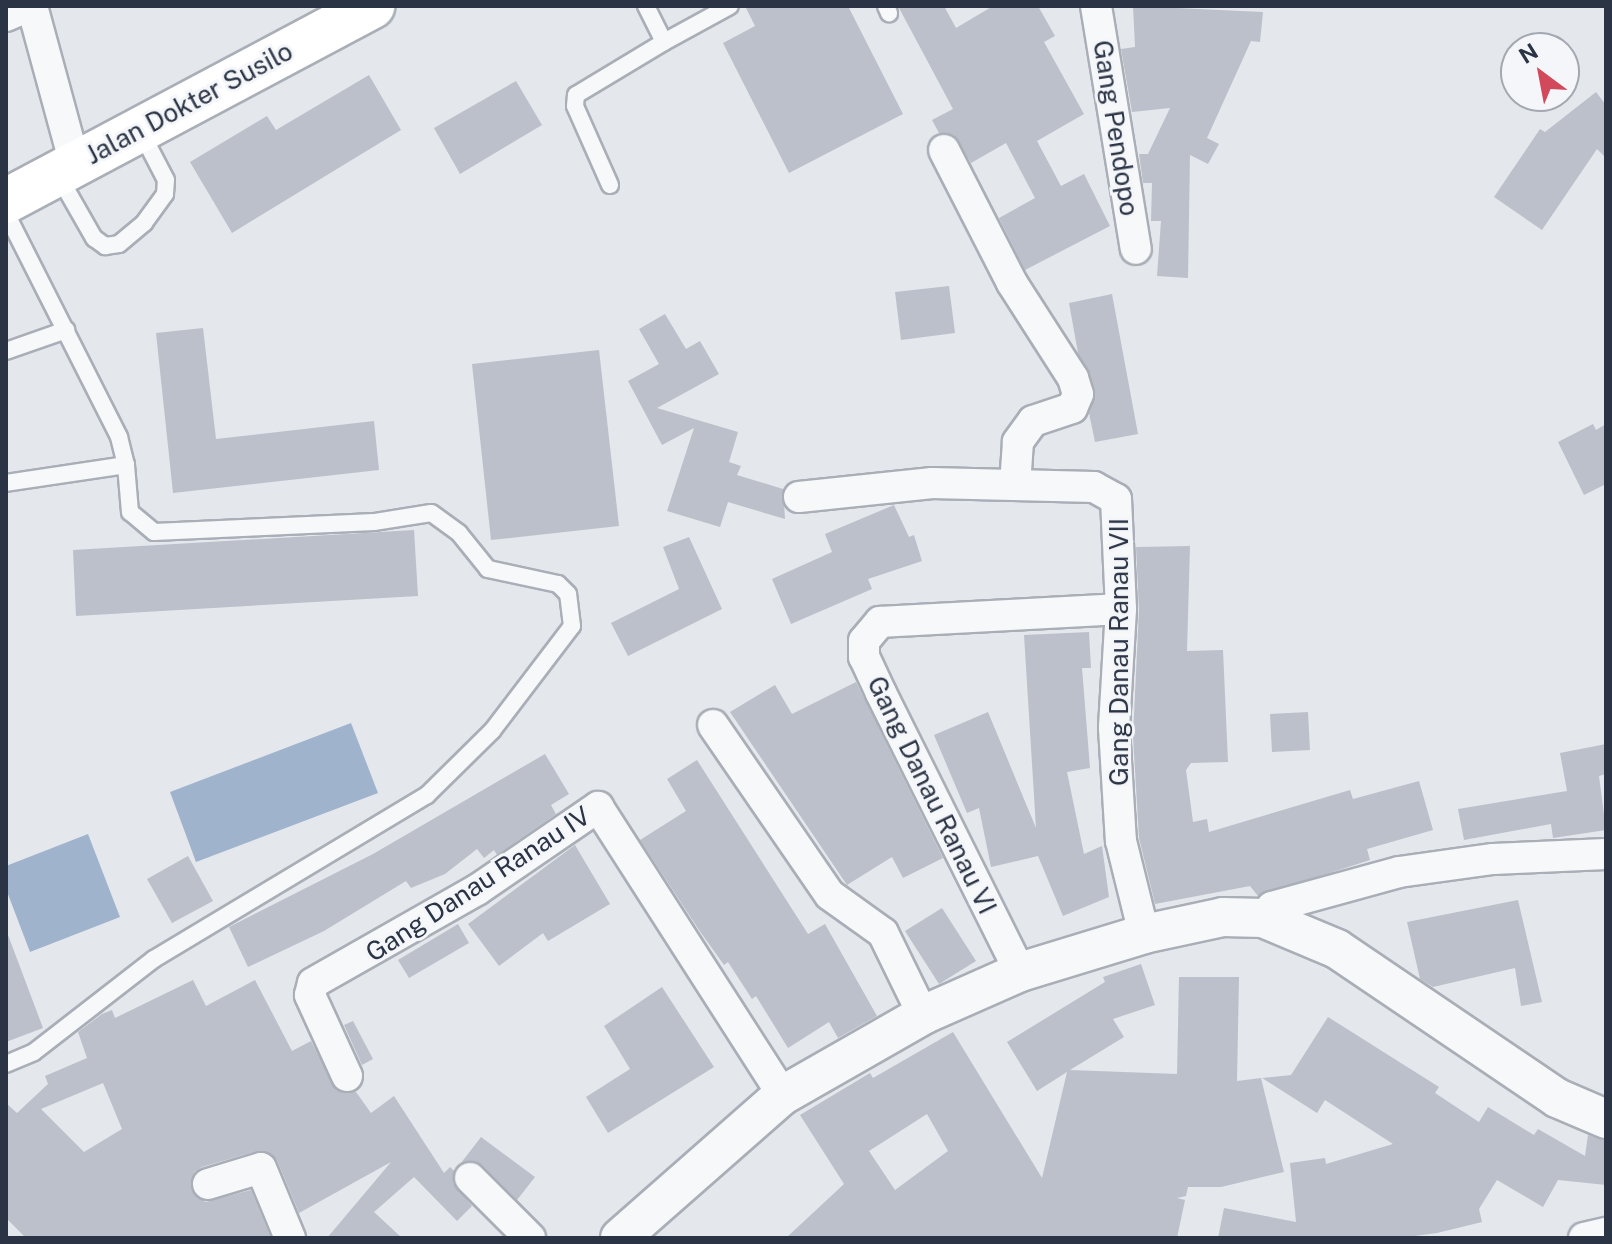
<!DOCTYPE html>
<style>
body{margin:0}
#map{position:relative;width:1612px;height:1244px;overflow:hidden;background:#e4e7ec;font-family:"Public Sans",sans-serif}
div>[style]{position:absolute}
.water>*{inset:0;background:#9fb4cc}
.building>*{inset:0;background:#bbc0ca}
.roads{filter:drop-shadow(2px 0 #a9aeb7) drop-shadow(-2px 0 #a9aeb7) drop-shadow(0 2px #a9aeb7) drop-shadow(0 -2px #a9aeb7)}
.service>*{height:16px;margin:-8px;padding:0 8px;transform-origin:8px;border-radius:8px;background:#f7f8fa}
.minor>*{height:30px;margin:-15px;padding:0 15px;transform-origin:15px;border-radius:15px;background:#f7f8fa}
.tertiary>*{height:38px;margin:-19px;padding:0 19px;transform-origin:19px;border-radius:19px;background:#f7f8fa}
.secondary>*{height:44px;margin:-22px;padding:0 22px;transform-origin:22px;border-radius:22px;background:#fff}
span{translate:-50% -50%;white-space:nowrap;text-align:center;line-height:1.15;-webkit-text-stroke:6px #f4f6f9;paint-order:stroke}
.street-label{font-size:26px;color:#2b3445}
.frame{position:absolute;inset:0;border:8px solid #2b3445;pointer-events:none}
.north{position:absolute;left:1500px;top:32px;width:80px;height:80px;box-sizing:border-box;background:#f4f6f9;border:2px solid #a4a8b1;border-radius:50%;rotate:328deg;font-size:22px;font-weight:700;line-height:32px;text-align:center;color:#2b3445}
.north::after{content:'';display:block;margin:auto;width:28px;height:36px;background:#d1495b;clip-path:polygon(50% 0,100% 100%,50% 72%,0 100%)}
</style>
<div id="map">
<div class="water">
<div style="clip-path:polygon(351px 723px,378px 793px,196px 862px,170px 792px)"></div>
<div style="clip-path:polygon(88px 834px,120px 917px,30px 952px,6px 889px,6px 866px)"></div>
</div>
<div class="building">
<div style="clip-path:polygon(745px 6px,848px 6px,903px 114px,789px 173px,723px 43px,755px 26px)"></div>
<div style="clip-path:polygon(898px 6px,944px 6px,956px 28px,993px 6px,1038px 6px,1055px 36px,1044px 42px,1084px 114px,1037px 141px,1061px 186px,1084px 174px,1110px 226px,1025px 270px,999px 218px,1035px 198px,1006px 143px,971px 163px,954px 135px,939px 133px,932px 120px,953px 109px)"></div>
<div style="clip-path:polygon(1133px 6px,1263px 12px,1260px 42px,1251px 41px,1207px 138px,1219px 144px,1208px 164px,1190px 155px,1188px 278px,1157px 276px,1161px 221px,1151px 221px,1152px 183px,1143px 183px,1139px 154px,1148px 154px,1170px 108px,1132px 112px,1121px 49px,1135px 47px)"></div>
<div style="clip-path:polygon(369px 75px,401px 130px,232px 233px,190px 162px,267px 116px,276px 130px)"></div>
<div style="clip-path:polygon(516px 81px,542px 125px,460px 174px,434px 128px)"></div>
<div style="clip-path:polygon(1596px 92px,1606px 105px,1606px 158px,1597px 149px,1542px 230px,1494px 197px,1540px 129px,1545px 132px)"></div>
<div style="clip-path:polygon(949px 286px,955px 333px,901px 340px,895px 292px)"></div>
<div style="clip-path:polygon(1112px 294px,1138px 434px,1095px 442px,1089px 413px,1095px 389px,1078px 353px,1069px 303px)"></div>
<div style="clip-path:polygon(665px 314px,686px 349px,700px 341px,719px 374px,657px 408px,738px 432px,729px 462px,741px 466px,737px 475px,783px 489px,785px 519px,728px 502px,720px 527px,667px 511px,694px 428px,662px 445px,628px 381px,659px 364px,639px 329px)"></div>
<div style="clip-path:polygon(203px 328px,216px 439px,374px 421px,379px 470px,173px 493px,156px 333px)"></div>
<div style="clip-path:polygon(599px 350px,619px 526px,491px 540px,472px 364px)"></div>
<div style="clip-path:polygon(1593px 424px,1596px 430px,1606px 424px,1606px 484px,1584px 495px,1558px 442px)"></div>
<div style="clip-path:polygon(894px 505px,909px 537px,914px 535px,922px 561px,868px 579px,872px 589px,791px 624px,772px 579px,832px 552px,825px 534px)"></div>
<div style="clip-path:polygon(414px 530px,418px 596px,76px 616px,73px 550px)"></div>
<div style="clip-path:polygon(689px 537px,722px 609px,628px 656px,611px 623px,679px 589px,663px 547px)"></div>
<div style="clip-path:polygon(1190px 546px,1187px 651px,1223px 650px,1228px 762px,1191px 763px,1186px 770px,1193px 822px,1207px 819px,1209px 832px,1350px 790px,1353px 799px,1419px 781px,1433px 830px,1367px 849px,1370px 860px,1258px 896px,1250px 886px,1155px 904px,1139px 838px,1133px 736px,1139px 610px,1136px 547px)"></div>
<div style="clip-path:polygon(1089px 632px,1091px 668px,1082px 668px,1090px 768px,1067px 772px,1084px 854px,1102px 846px,1109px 897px,1063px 916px,1038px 856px,991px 867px,979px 808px,967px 813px,934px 735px,988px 712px,1036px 828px,1024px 635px)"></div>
<div style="clip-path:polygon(856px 682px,943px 858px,903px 878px,892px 857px,847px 885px,730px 712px,775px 685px,792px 714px)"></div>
<div style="clip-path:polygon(1308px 712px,1310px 750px,1272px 752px,1270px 714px)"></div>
<div style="clip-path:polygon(1606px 744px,1606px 774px,1599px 776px,1606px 830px,1553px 838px,1551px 824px,1464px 840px,1458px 809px,1567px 791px,1560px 753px)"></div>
<div style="clip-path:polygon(545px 754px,569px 794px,551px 805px,556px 814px,497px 855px,494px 850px,484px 858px,477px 849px,445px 874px,411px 888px,406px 881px,324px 931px,248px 967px,229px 927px,373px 854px)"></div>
<div style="clip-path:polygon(697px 760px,808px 934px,825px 924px,877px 1016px,838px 1038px,829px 1022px,788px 1048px,756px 996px,752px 999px,728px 962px,724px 965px,699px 930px,640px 840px,686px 811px,667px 779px)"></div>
<div style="clip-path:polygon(575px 845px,610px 904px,548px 941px,543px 933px,499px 966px,468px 924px)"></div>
<div style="clip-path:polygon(188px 856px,213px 901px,172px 923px,147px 879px)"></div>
<div style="clip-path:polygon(1518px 900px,1542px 1002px,1521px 1006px,1515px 968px,1433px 987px,1420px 979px,1407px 922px)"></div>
<div style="clip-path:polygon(942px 908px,976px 961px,939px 984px,905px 931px)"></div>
<div style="clip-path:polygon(458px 924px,469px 943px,409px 978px,398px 960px)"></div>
<div style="clip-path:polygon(8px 935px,43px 1028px,6px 1042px,6px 936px)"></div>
<div style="clip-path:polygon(evenodd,1141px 964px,1155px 1005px,1113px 1019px,1124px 1037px,1070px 1070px,1177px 1074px,1179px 977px,1239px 977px,1237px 1081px,1261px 1078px,1284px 1172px,1221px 1187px,1188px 1187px,1186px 1196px,1177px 1198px,1185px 1200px,1177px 1238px,786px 1238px,844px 1184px,800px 1115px,870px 1073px,873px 1078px,953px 1032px,1042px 1178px,1067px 1072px,1037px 1091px,1007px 1042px,1105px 982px,1103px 977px,1141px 964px,927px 1114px,948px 1151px,895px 1190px,869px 1151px,927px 1114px)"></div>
<div style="clip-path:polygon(evenodd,193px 980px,206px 1006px,255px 980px,292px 1051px,311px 1041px,336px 1090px,356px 1092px,371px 1113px,394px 1096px,444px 1173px,450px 1167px,454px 1171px,453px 1183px,472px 1206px,457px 1221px,414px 1177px,374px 1212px,402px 1238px,327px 1238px,391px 1162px,299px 1213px,277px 1160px,257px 1151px,202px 1167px,194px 1172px,191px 1188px,205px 1202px,251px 1190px,271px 1238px,26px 1238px,6px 1218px,6px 1103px,17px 1113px,48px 1084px,45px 1076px,87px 1058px,78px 1032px,102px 1014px,112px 1010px,115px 1018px,193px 980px,103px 1083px,122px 1129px,84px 1152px,41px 1109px,103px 1083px)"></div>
<div style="clip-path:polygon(662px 987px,714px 1067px,608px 1133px,586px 1097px,630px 1069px,604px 1026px)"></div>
<div style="clip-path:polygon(1328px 1017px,1439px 1087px,1435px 1093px,1479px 1122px,1488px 1107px,1534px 1135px,1538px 1129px,1585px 1156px,1588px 1135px,1606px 1141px,1606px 1185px,1558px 1180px,1543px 1207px,1497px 1180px,1479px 1209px,1482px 1222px,1437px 1233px,1399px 1238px,1218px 1238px,1224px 1208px,1296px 1222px,1290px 1163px,1325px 1158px,1326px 1164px,1393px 1144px,1325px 1100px,1317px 1113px,1262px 1078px,1291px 1075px)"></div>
<div style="clip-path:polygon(353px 1021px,373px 1059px,362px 1065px,344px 1025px)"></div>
<div style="clip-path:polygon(481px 1137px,535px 1177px,517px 1200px,482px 1165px,461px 1163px)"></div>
</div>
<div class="roads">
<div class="service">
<div style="left:646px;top:6px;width:40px;rotate:63.4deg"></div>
<div style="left:664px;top:42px;width:75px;rotate:-28.6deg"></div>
<div style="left:886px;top:6px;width:8px;rotate:67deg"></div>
<div style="left:58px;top:175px;width:73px;rotate:60.3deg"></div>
<div style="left:94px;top:238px;width:14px;rotate:36deg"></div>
<div style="left:105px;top:246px;width:14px;rotate:-8deg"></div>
<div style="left:119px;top:244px;width:33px;rotate:-40deg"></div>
<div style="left:144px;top:223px;width:36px;rotate:-54deg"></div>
<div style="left:165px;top:194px;width:14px;rotate:-86deg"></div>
<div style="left:166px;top:180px;width:54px;rotate:-117.5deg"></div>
<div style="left:610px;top:185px;width:86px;rotate:-113.9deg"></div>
<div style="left:575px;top:106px;width:11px;rotate:-85deg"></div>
<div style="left:576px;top:95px;width:103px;rotate:-31.1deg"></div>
<div style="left:6px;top:213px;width:251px;rotate:63.2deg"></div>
<div style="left:119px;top:437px;width:29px;rotate:76deg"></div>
<div style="left:126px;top:465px;width:121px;rotate:171.5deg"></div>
<div style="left:6px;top:351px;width:64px;rotate:-19.3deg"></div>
<div style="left:6px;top:1064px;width:30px;rotate:-23deg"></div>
<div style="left:34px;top:1052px;width:152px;rotate:-37.8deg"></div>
<div style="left:154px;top:959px;width:318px;rotate:-31deg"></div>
<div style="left:427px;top:795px;width:91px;rotate:-44.6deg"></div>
<div style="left:492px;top:731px;width:132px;rotate:-52.7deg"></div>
<div style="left:572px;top:626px;width:32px;rotate:-97deg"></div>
<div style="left:568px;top:594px;width:14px;rotate:-135deg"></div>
<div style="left:558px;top:584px;width:72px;rotate:-167.9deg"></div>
<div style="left:488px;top:569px;width:46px;rotate:-128.9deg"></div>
<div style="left:459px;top:533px;width:34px;rotate:-144deg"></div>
<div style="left:431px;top:513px;width:58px;rotate:171deg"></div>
<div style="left:374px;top:522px;width:220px;rotate:177.4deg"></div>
<div style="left:154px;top:532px;width:31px;rotate:-140deg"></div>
<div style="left:130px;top:512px;width:47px;rotate:-94.9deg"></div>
</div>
<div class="minor">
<div style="left:32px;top:6px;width:164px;rotate:74.8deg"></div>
<div style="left:1096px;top:6px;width:246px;rotate:80.7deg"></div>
<div style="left:6px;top:16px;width:25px;rotate:-23deg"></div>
<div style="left:944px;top:150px;width:149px;rotate:62.9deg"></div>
<div style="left:1012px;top:283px;width:113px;rotate:57.3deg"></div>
<div style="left:1073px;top:378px;width:17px;rotate:73deg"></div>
<div style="left:1078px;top:394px;width:15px;rotate:113deg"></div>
<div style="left:1072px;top:408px;width:41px;rotate:161.6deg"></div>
<div style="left:1033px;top:421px;width:26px;rotate:126deg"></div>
<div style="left:1018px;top:442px;width:43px;rotate:94deg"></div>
<div style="left:799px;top:497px;width:134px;rotate:-6deg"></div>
<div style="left:932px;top:483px;width:162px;rotate:1.4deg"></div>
<div style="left:1094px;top:487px;width:25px;rotate:29deg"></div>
<div style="left:1116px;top:499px;width:110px;rotate:87.4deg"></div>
<div style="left:1121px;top:609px;width:119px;rotate:93.4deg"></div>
<div style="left:1114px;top:728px;width:113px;rotate:86.5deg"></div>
<div style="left:1121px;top:841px;width:96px;rotate:76.1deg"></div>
<div style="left:713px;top:725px;width:206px;rotate:55.5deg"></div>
<div style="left:830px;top:895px;width:65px;rotate:35.6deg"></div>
<div style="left:883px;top:933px;width:91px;rotate:64deg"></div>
<div style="left:1263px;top:918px;width:14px;rotate:-51deg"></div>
<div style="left:1272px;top:907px;width:132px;rotate:-15.4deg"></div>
<div style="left:1399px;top:872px;width:95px;rotate:-7.9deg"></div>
<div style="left:1493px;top:859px;width:113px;rotate:-2.5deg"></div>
<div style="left:1020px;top:972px;width:312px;rotate:-116.5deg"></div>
<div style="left:881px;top:693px;width:40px;rotate:-115deg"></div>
<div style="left:864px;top:657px;width:16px;rotate:-90deg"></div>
<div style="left:864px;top:641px;width:25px;rotate:-50deg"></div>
<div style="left:880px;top:622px;width:241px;rotate:-3.1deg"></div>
<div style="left:347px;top:1076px;width:89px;rotate:-114.6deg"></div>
<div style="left:310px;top:995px;width:12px;rotate:-76deg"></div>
<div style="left:313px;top:983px;width:189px;rotate:-29.6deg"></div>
<div style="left:477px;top:890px;width:147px;rotate:-34.4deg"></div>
<div style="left:598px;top:807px;width:342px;rotate:57.3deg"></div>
<div style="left:470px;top:1178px;width:85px;rotate:45deg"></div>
<div style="left:208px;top:1184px;width:55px;rotate:-16.8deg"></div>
<div style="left:261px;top:1168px;width:76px;rotate:67.5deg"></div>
<div style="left:1584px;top:1238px;width:23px;rotate:-13deg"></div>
</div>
<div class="tertiary">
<div style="left:620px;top:1238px;width:217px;rotate:-41.3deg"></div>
<div style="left:783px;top:1095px;width:161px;rotate:-29.7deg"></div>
<div style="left:923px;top:1015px;width:106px;rotate:-23.9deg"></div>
<div style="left:1020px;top:972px;width:130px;rotate:-17deg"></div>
<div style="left:1144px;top:934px;width:81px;rotate:-12.1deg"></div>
<div style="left:1223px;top:917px;width:40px;rotate:1.4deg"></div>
<div style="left:1263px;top:918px;width:80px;rotate:22.7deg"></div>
<div style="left:1337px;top:949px;width:266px;rotate:34.1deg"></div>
<div style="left:1557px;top:1098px;width:53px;rotate:23.2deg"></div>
</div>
<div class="secondary">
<div style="left:6px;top:201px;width:415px;rotate:-28deg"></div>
</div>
</div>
<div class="street-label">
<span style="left:189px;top:103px;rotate:-28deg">Jalan Dokter Susilo</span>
<span style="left:1116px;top:128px;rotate:81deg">Gang Pendopo</span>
<span style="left:1119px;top:652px;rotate:-90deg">Gang Danau Ranau VII</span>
<span style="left:932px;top:795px;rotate:64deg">Gang Danau Ranau VI</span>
<span style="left:478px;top:884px;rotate:-33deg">Gang Danau Ranau IV</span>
</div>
<div class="frame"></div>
<div class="north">N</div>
</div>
